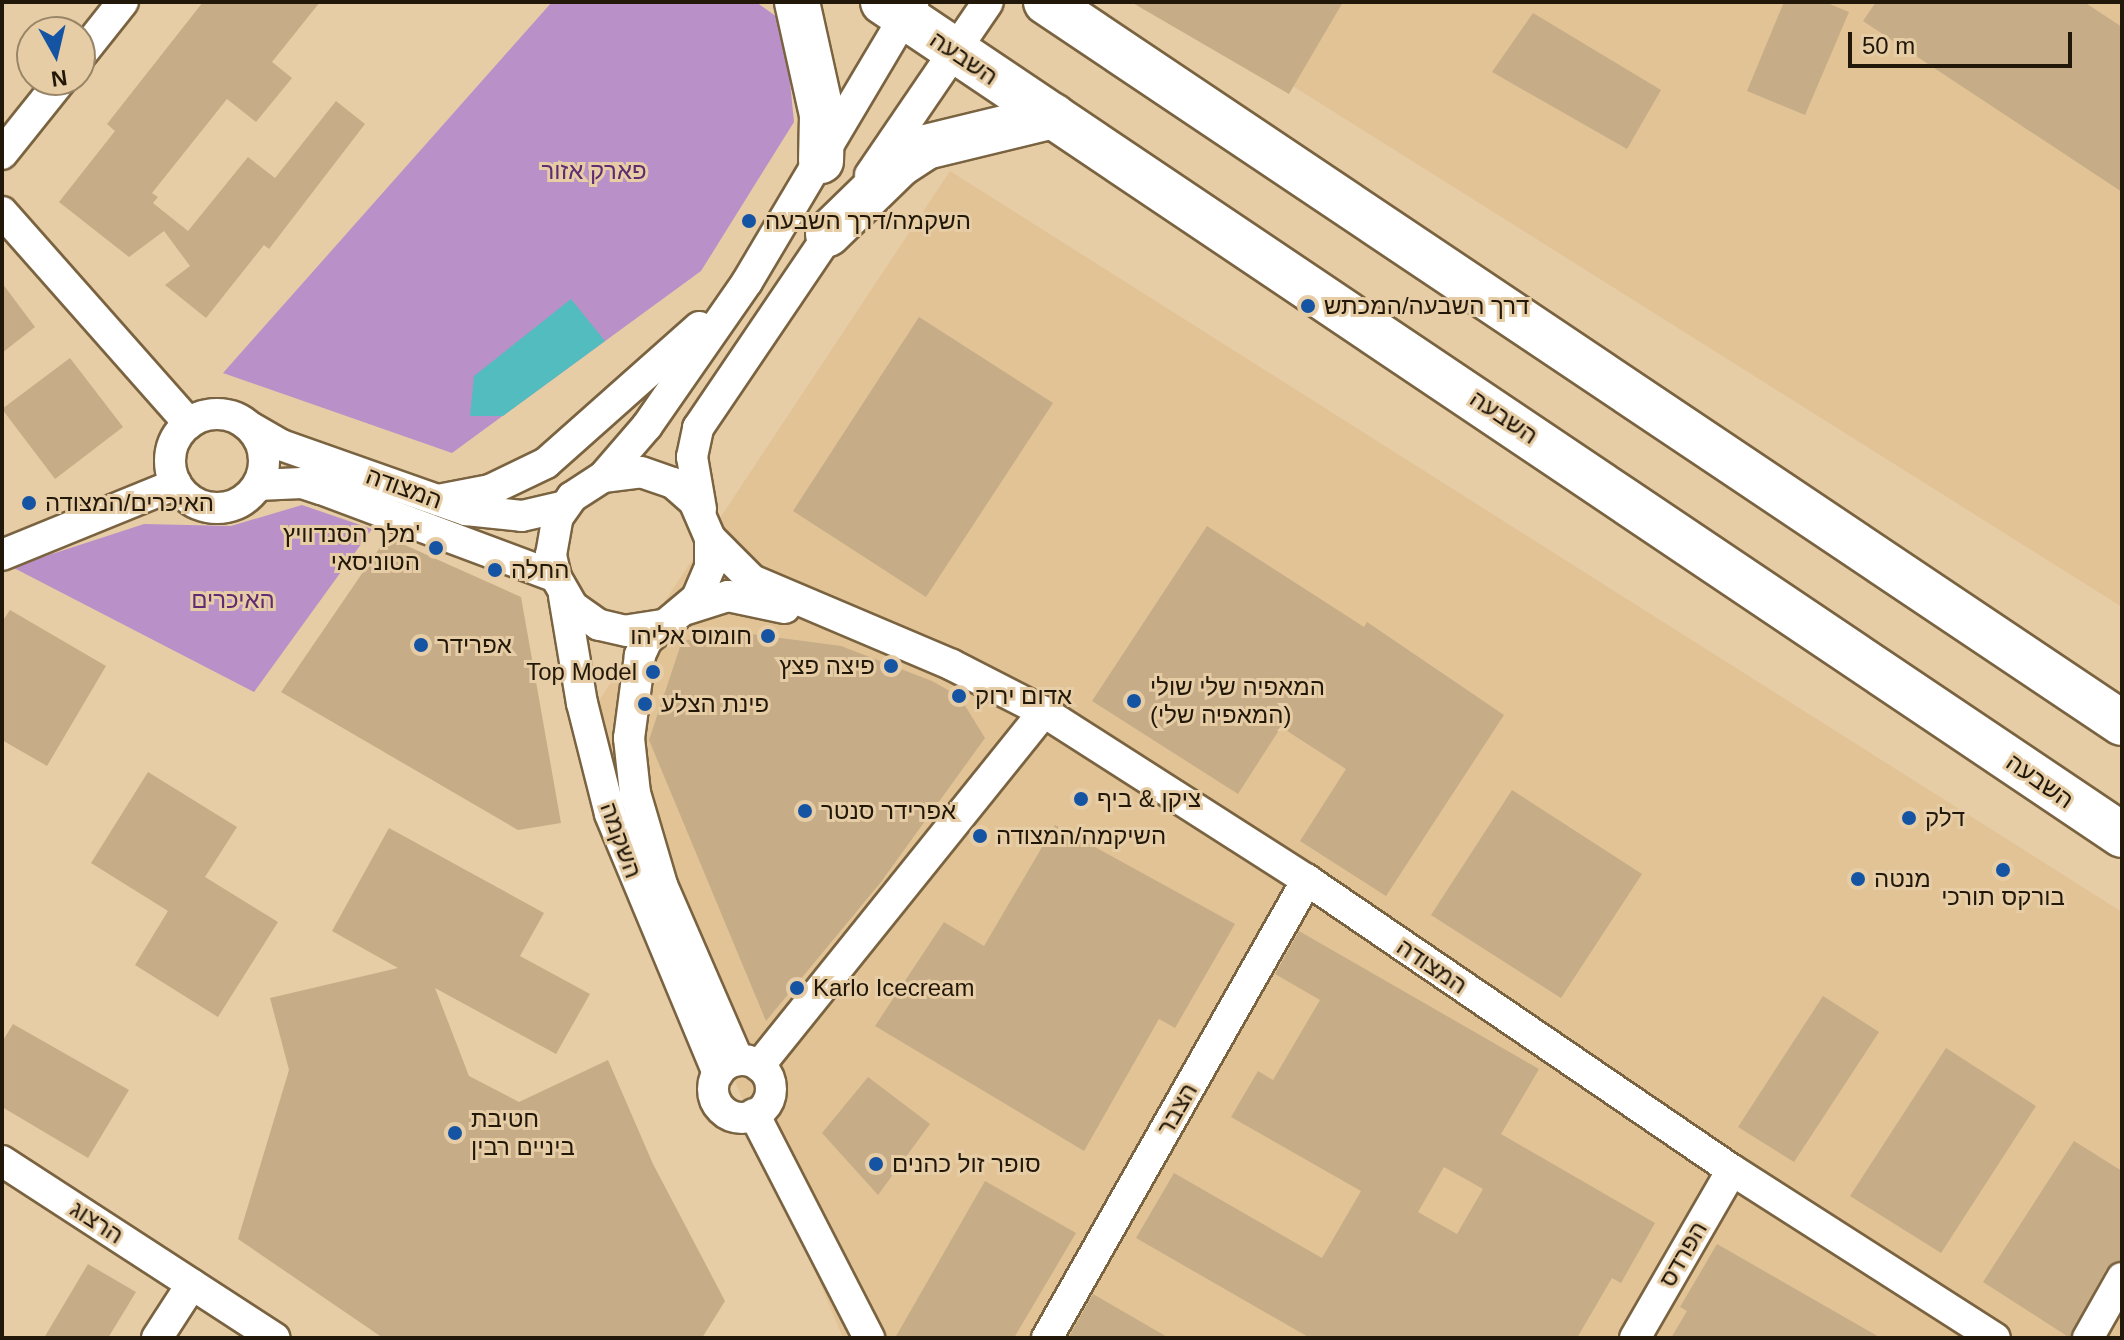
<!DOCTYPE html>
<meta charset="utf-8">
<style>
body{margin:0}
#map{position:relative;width:2124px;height:1340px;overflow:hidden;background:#e7cda6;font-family:Helvetica,Heebo,sans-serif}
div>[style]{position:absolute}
.built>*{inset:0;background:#e1c396}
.green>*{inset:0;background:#b990c8}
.water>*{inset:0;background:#53bcbe}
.building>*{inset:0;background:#c6ad87}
.roads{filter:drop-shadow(2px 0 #7a6340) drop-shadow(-2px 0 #7a6340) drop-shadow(0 2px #7a6340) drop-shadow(0 -2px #7a6340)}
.minor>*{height:30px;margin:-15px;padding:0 15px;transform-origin:15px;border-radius:15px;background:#fff}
.minor>.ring{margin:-15px;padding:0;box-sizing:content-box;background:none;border:30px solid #fff;border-radius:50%}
.highway>*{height:44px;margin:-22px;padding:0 22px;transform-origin:22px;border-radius:22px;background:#fff}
.dots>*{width:22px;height:22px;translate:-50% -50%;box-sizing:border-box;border:4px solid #e7cda6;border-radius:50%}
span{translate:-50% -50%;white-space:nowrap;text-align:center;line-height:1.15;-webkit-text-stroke:6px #e7cda6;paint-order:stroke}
.street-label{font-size:24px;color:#211809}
.park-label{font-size:24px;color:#612b72}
.poi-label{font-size:24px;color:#211809}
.left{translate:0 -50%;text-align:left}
.right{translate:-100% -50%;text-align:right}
.frame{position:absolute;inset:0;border:4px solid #211809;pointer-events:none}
.north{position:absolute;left:16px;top:16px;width:80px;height:80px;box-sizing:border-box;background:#e7cda6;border:2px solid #988567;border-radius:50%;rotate:172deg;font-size:22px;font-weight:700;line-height:32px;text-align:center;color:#211809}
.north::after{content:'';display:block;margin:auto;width:28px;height:36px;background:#1553a3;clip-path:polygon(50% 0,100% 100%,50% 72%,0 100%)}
.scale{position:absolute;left:1848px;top:32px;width:224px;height:36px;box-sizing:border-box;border:4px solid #211809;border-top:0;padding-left:10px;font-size:24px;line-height:28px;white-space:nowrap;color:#211809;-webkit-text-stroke:6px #e7cda6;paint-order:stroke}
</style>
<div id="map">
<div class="built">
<div style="clip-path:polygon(1159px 2px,2122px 2px,2122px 607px)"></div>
<div style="clip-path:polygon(950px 171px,2122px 912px,2122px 1338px,843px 1338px,584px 723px)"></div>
</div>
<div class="green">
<div style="clip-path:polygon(552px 2px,756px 2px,784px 22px,794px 122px,701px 271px,452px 453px,223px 373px)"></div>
<div style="clip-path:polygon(302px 505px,372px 529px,254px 692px,12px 567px,144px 524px,231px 526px)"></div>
</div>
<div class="water">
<div style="clip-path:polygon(571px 299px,605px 341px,503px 416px,470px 416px,474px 376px)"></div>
</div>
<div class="building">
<div style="clip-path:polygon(203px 2px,320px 2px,272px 62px,292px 78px,256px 122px,227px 99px,152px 193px,158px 197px,153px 203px,188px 231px,248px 157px,275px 178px,336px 101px,365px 124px,269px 249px,264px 245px,206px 318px,165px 285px,190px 266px,164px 231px,129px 257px,59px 202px,115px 131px,107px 124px)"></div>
<div style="clip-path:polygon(1131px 2px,1343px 2px,1289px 94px)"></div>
<div style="clip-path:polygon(1784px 2px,1825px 2px,1849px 12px,1805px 115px,1747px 91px)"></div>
<div style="clip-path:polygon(1876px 2px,2084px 2px,2122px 27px,2122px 192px,1863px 21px)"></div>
<div style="clip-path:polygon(1533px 13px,1661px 90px,1627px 149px,1492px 72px)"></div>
<div style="clip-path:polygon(2px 283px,35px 327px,2px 353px)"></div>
<div style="clip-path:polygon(919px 317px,1053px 403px,926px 597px,793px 511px)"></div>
<div style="clip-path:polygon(70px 358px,123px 427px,55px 479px,2px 409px)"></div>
<div style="clip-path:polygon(1207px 526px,1364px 627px,1367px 622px,1504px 715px,1386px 896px,1300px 841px,1346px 769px,1281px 727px,1238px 794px,1092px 701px)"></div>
<div style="clip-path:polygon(387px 537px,521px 597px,561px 823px,518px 830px,281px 692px)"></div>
<div style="clip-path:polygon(10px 610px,106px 666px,47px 766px,2px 740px,2px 622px)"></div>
<div style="clip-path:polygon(736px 632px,841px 646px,932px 681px,959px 696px,985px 738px,881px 882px,766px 1021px,649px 740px,682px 641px)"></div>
<div style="clip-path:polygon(148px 772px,237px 827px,205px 877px,278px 922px,218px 1017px,135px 965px,168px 911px,91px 863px)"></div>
<div style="clip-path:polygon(1512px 790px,1642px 874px,1561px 998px,1431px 915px)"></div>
<div style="clip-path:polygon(1055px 825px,1235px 924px,1175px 1028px,1159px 1019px,1084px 1151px,875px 1026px,944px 922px,984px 946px)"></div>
<div style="clip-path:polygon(389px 828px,544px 913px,520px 956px,590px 994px,556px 1054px,435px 988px,469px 1076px,519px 1102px,608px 1060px,653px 1164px,725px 1301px,702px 1338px,383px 1338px,238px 1239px,289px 1070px,270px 998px,398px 968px,332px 931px)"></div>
<div style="clip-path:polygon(evenodd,1299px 931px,1539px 1069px,1501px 1134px,1655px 1223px,1621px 1283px,1612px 1278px,1577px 1338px,1310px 1338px,1136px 1238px,1174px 1173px,1322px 1258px,1361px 1191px,1231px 1117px,1258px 1071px,1273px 1080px,1320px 1000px,1275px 974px,1299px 931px,1444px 1167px,1483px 1189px,1457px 1234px,1418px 1212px,1444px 1167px)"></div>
<div style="clip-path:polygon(1823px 996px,1879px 1032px,1794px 1162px,1738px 1127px)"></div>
<div style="clip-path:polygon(13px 1024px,129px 1090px,88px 1158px,2px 1107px,2px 1042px)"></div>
<div style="clip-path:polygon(1946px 1048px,2036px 1106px,1941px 1253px,1850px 1196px)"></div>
<div style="clip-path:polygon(868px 1077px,930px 1124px,878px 1195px,822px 1133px)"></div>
<div style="clip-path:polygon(2074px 1141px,2122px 1171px,2122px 1260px,2106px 1269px,2070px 1338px,1983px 1282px)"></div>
<div style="clip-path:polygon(985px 1181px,1076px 1233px,1014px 1338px,895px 1338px)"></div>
<div style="clip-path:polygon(1717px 1244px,1881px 1338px,1671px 1338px,1687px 1311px,1680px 1307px)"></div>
<div style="clip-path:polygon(88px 1264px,136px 1292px,108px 1338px,44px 1338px)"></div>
<div style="clip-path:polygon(1093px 1294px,1169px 1338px,1068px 1338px)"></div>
</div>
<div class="roads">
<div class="minor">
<div style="left:80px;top:56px;width:69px;rotate:-51.5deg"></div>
<div style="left:2px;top:154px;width:95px;rotate:-51.4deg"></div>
<div style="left:870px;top:175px;width:209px;rotate:-55.7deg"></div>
<div style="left:2px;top:212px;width:282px;rotate:48.5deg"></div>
<div class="ring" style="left:170px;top:414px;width:64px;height:64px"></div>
<div style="left:250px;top:427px;width:36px;rotate:30deg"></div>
<div style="left:281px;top:445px;width:196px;rotate:19.4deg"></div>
<div style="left:466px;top:510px;width:56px;rotate:6.1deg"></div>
<div style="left:522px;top:516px;width:44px;rotate:-13.1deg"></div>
<div style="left:603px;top:477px;width:67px;rotate:-49.2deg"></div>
<div style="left:647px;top:426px;width:175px;rotate:-55.2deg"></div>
<div style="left:747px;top:282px;width:326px;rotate:-59.3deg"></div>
<div style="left:258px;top:485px;width:44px;rotate:-2.6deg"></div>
<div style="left:302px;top:483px;width:20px;rotate:18deg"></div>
<div style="left:321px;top:489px;width:251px;rotate:20.5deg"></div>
<div style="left:438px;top:500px;width:53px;rotate:-10.9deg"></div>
<div style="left:490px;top:490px;width:62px;rotate:-25.7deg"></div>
<div style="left:546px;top:463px;width:205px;rotate:-41.6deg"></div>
<div style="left:701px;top:509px;width:53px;rotate:-99.8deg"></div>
<div style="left:692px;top:457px;width:30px;rotate:-78deg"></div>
<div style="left:698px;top:428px;width:254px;rotate:-55.9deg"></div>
<div style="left:710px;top:538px;width:59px;rotate:45deg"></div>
<div style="left:752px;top:580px;width:217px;rotate:23deg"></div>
<div style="left:952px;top:665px;width:103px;rotate:27.1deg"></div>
<div style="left:1044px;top:712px;width:312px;rotate:32.6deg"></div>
<div style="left:1307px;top:880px;width:515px;rotate:34.31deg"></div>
<div style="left:1732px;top:1170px;width:312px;rotate:32.6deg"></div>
<div style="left:2px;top:555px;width:188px;rotate:-22.2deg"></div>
<div style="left:564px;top:596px;width:109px;rotate:80.5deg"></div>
<div style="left:582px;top:703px;width:114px;rotate:75.8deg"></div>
<div style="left:610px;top:814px;width:281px;rotate:67.4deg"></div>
<div style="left:687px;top:609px;width:43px;rotate:-17.6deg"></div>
<div style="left:728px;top:596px;width:58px;rotate:11.9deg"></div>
<div style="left:662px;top:625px;width:36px;rotate:171deg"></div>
<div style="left:626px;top:631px;width:28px;rotate:-167deg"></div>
<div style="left:599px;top:625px;width:32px;rotate:-145deg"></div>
<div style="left:573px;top:607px;width:34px;rotate:-120deg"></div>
<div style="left:556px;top:577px;width:23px;rotate:-103deg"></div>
<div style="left:551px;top:555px;width:39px;rotate:-80deg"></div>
<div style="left:558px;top:517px;width:24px;rotate:-55deg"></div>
<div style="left:572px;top:497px;width:37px;rotate:-33deg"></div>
<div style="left:603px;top:477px;width:38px;rotate:-7deg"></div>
<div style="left:641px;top:472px;width:34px;rotate:19deg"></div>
<div style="left:673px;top:483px;width:28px;rotate:41deg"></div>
<div style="left:694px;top:501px;width:40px;rotate:66.6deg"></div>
<div style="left:710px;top:538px;width:29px;rotate:90deg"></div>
<div style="left:710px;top:567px;width:34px;rotate:113deg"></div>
<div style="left:697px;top:598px;width:65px;rotate:140deg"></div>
<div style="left:647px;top:640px;width:17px;rotate:115deg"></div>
<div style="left:640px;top:655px;width:84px;rotate:97.5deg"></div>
<div style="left:629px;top:738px;width:55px;rotate:83.8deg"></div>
<div style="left:635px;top:793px;width:96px;rotate:73.6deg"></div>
<div style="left:662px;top:885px;width:191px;rotate:66.5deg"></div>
<div class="ring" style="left:713px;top:1060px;width:28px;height:28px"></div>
<div style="left:759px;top:1066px;width:454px;rotate:-51.2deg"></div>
<div style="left:754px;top:1114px;width:252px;rotate:62.8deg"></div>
<div style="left:2px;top:1161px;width:325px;rotate:33deg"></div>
<div style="left:157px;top:1338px;width:64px;rotate:-57.1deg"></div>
<div style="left:1047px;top:1338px;width:527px;rotate:-60.42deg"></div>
<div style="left:1635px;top:1338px;width:194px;rotate:-60deg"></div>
<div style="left:2088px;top:1338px;width:69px;rotate:-60.5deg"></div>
</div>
<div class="highway">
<div style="left:797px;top:2px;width:116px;rotate:77.5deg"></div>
<div style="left:822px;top:115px;width:46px;rotate:91.2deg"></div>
<div style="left:883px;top:2px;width:1493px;rotate:33.91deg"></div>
<div style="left:1046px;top:2px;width:1295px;rotate:33.83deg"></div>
<div style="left:828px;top:234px;width:100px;rotate:-44.2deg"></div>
<div style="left:900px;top:164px;width:31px;rotate:-33deg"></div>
<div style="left:926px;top:147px;width:131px;rotate:-13.7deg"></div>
</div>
</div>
<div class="dots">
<div style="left:749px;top:221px;background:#1553a3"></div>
<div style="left:1308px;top:306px;background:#1553a3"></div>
<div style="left:29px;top:503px;background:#1553a3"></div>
<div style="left:436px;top:548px;background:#1553a3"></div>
<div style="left:495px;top:570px;background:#1553a3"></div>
<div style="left:768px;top:636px;background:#1553a3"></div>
<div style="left:421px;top:645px;background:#1553a3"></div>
<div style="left:891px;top:666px;background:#1553a3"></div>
<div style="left:653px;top:672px;background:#1553a3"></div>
<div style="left:959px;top:696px;background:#1553a3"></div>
<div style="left:1134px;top:701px;background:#1553a3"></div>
<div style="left:645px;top:704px;background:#1553a3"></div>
<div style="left:1081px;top:799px;background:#1553a3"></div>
<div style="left:805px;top:811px;background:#1553a3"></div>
<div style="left:1909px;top:818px;background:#1553a3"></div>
<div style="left:980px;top:836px;background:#1553a3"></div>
<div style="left:2003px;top:870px;background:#1553a3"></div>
<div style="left:1858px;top:879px;background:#1553a3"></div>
<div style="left:797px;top:988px;background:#1553a3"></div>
<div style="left:455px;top:1133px;background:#1553a3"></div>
<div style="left:876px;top:1164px;background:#1553a3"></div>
</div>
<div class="street-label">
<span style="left:964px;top:58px;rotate:34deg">השבעה</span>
<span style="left:1504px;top:417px;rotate:34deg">השבעה</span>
<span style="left:404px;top:488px;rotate:20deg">המצודה</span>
<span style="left:2040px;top:781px;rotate:35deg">השבעה</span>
<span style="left:621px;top:840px;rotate:70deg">השקמה</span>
<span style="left:1432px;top:966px;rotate:34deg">המצודה</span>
<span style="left:1177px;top:1109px;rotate:-60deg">הצבר</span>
<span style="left:97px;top:1222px;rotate:33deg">הרצוג</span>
<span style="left:1683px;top:1254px;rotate:-60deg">הפרדס</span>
</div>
<div class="park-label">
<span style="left:594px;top:171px">פארק אזור</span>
<span style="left:233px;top:600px">האיכרים</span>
</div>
<div class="poi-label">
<span class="left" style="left:765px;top:221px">השקמה/דרך השבעה</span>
<span class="left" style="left:1324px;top:306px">דרך השבעה/המכתש</span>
<span class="left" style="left:45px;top:503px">האיכרים/המצודה</span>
<span class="right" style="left:420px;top:548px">מלך הסנדוויץ'<br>הטוניסאי</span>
<span class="left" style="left:511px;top:570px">החלה</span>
<span class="right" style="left:752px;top:636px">חומוס אליהו</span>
<span class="left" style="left:437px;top:645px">אפרידר</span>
<span class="right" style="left:875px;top:666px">פיצה פצץ</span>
<span class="right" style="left:637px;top:672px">Top Model</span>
<span class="left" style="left:1150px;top:701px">המאפיה שלי שולי<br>(המאפיה שלי)</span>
<span class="left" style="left:975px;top:696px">אדום ירוק</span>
<span class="left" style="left:661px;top:704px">פינת הצלע</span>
<span class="left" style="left:1097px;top:799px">ציקן &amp; ביף</span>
<span class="left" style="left:821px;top:811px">אפרידר סנטר</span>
<span class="left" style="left:1925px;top:818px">דלק</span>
<span class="left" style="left:996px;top:836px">השיקמה/המצודה</span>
<span class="left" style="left:1874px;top:879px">מנטה</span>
<span style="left:2003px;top:897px">בורקס תורכי</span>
<span class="left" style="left:813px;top:988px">Karlo Icecream</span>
<span class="left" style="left:471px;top:1133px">חטיבת<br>ביניים רבין</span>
<span class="left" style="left:892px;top:1164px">סופר זול כהנים</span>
</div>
<div class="frame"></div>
<div class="north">N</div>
<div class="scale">50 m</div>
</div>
